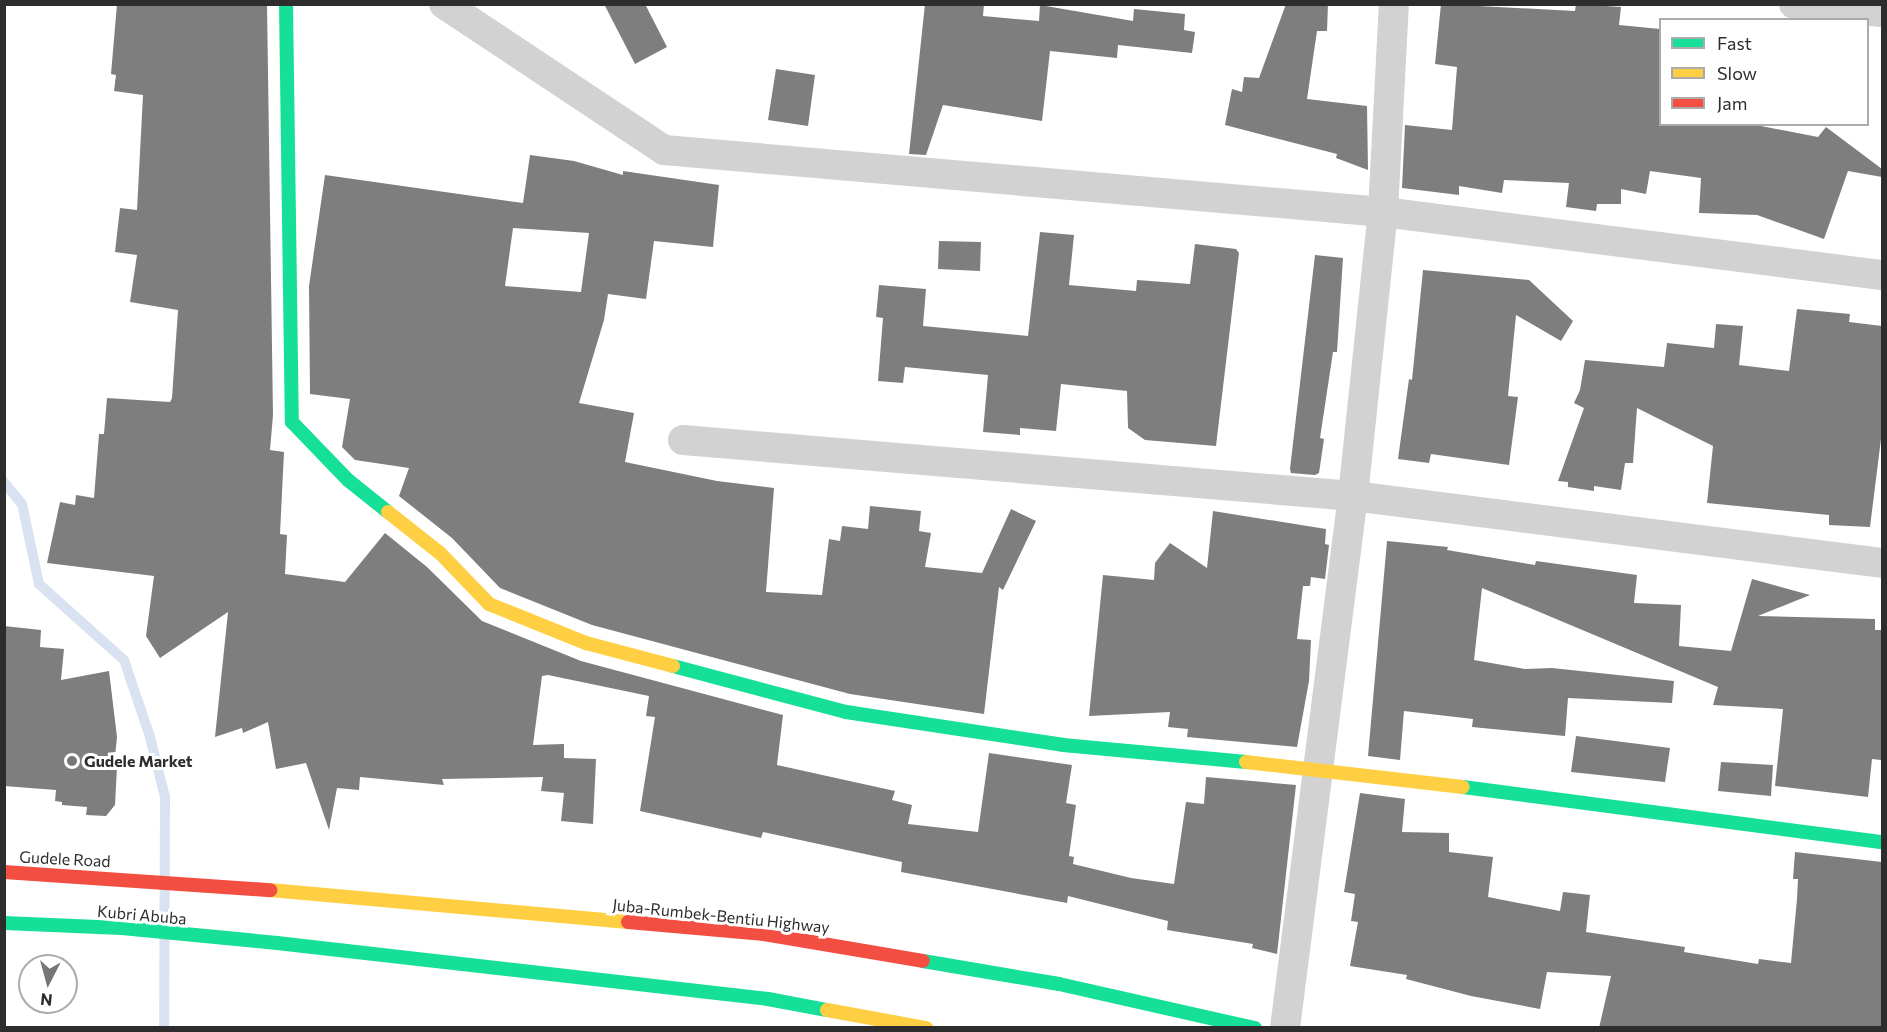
<!DOCTYPE html>
<style>
body{margin:0}
#map{position:relative;width:1887px;height:1032px;overflow:hidden;background:#fff;font-family:Commissioner,sans-serif}
div>[style]{position:absolute}
.stream>*{height:10px;margin:-5px;padding:0 5px;transform-origin:5px;border-radius:5px;background:#d8e2f0}
.building>*{inset:0;background:#7e7e7e}
.street>*{height:30px;margin:-15px;padding:0 15px;transform-origin:15px;border-radius:15px;background:#d2d2d2}
.fast>*{height:14px;margin:-7px;padding:0 7px;transform-origin:7px;border-radius:7px;background:#16e098}
.slow>*{height:14px;margin:-7px;padding:0 7px;transform-origin:7px;border-radius:7px;background:#ffcf43}
.jam>*{height:14px;margin:-7px;padding:0 7px;transform-origin:7px;border-radius:7px;background:#f24e42}
.dots>*{width:16px;height:16px;translate:-50% -50%;box-sizing:border-box;border:3px solid #fff;border-radius:50%}
span{translate:-50% -50%;white-space:nowrap;text-align:center;line-height:1.15;-webkit-text-stroke:6px #fff;paint-order:stroke}
.poi-label{font-size:16px;color:#2d2d2d;font-weight:700}
.left{translate:0 -50%;text-align:left}
.street-label{font-size:16px;color:#2d2d2d}
.frame{position:absolute;inset:0;border:6px solid #2d2d2d;pointer-events:none}
.legend{position:absolute;left:1659px;top:18px;width:210px;height:108px;box-sizing:border-box;background:#fff;border:2px solid #ababab;margin:0;padding:8px 10px;list-style:none;font-size:18px;color:#2d2d2d}
.legend li{display:flex;align-items:center;gap:12px;height:30px}
.legend b{width:30px;border:2px solid #ababab}
.north{position:absolute;left:18px;top:954px;width:60px;height:60px;box-sizing:border-box;background:#fff;border:2px solid #ababab;border-radius:50%;rotate:186deg;font-size:16px;font-weight:700;line-height:24px;text-align:center;color:#2d2d2d}
.north::after{content:'';display:block;margin:auto;width:21px;height:27px;background:#767676;clip-path:polygon(50% 0,100% 100%,50% 72%,0 100%)}
</style>
<div id="map">
<div class="stream">
<div style="left:4px;top:482px;width:28px;rotate:51deg"></div>
<div style="left:22px;top:504px;width:82px;rotate:78deg"></div>
<div style="left:39px;top:584px;width:114px;rotate:41.8deg"></div>
<div style="left:124px;top:660px;width:81px;rotate:71.3deg"></div>
<div style="left:150px;top:737px;width:62px;rotate:76deg"></div>
<div style="left:165px;top:797px;width:231px;rotate:90.2deg"></div>
</div>
<div class="building">
<div style="clip-path:polygon(117px 4px,267px 4px,273px 415px,270px 450px,284px 452px,280px 534px,287px 535px,285px 574px,345px 582px,385px 533px,427px 567px,482px 621px,581px 661px,783px 715px,777px 765px,895px 791px,892px 800px,912px 805px,908px 824px,978px 832px,989px 753px,1072px 765px,1066px 803px,1076px 805px,1069px 856px,1074px 857px,1073px 864px,1131px 878px,1174px 884px,1186px 802px,1204px 804px,1206px 777px,1296px 785px,1277px 954px,1252px 948px,1253px 944px,1167px 930px,1168px 921px,1068px 896px,1067px 903px,901px 872px,902px 862px,763px 832px,761px 838px,640px 811px,655px 717px,646px 716px,649px 696px,548px 675px,542px 676px,533px 745px,564px 744px,564px 758px,596px 759px,593px 824px,561px 821px,564px 793px,541px 791px,543px 777px,442px 779px,444px 785px,360px 777px,359px 790px,337px 788px,329px 830px,306px 763px,276px 769px,268px 722px,243px 733px,242px 728px,215px 737px,228px 612px,160px 658px,146px 636px,154px 576px,47px 563px,60px 502px,75px 505px,76px 495px,94px 498px,99px 434px,104px 434px,107px 398px,170px 402px,172px 398px,178px 310px,130px 302px,137px 255px,115px 252px,120px 208px,137px 210px,143px 95px,114px 91px,116px 75px,111px 74px)"></div>
<div style="clip-path:polygon(604px 4px,645px 4px,667px 47px,635px 64px)"></div>
<div style="clip-path:polygon(925px 4px,984px 4px,983px 16px,1039px 21px,1040px 5px,1133px 21px,1134px 9px,1185px 14px,1184px 30px,1195px 32px,1192px 53px,1118px 45px,1117px 58px,1050px 51px,1042px 121px,943px 105px,926px 155px,909px 154px)"></div>
<div style="clip-path:polygon(1286px 4px,1328px 4px,1327px 31px,1317px 31px,1307px 99px,1367px 106px,1368px 170px,1336px 158px,1337px 154px,1225px 125px,1232px 89px,1242px 92px,1244px 77px,1259px 78px)"></div>
<div style="clip-path:polygon(1441px 4px,1575px 11px,1576px 4px,1621px 7px,1619px 25px,1660px 29px,1660px 124px,1751px 124px,1818px 137px,1826px 127px,1882px 169px,1882px 177px,1848px 171px,1824px 239px,1757px 215px,1699px 213px,1701px 178px,1650px 171px,1646px 194px,1621px 189px,1621px 204px,1597px 204px,1596px 211px,1566px 207px,1569px 183px,1504px 180px,1502px 193px,1459px 186px,1459px 195px,1402px 188px,1405px 125px,1452px 130px,1457px 67px,1435px 64px)"></div>
<div style="clip-path:polygon(776px 69px,815px 75px,808px 126px,768px 120px)"></div>
<div style="clip-path:polygon(evenodd,530px 155px,574px 161px,623px 175px,623px 171px,719px 185px,713px 247px,654px 241px,646px 299px,608px 294px,604px 320px,579px 403px,634px 413px,625px 462px,717px 481px,774px 488px,766px 592px,822px 595px,829px 539px,840px 541px,842px 526px,868px 529px,870px 506px,921px 511px,919px 531px,931px 533px,925px 567px,982px 573px,1011px 509px,1036px 521px,1003px 590px,999px 587px,984px 714px,850px 694px,592px 625px,500px 588px,452px 538px,399px 496px,409px 468px,355px 460px,342px 447px,350px 399px,310px 394px,309px 286px,325px 175px,523px 203px,530px 155px,513px 228px,589px 233px,581px 292px,505px 286px,513px 228px)"></div>
<div style="clip-path:polygon(1040px 232px,1074px 235px,1069px 285px,1136px 291px,1137px 280px,1190px 284px,1195px 244px,1236px 249px,1239px 253px,1216px 446px,1145px 440px,1128px 428px,1127px 391px,1061px 384px,1056px 431px,1020px 428px,1020px 435px,983px 432px,988px 375px,905px 367px,903px 383px,878px 381px,883px 318px,876px 317px,879px 285px,926px 289px,923px 326px,1028px 336px)"></div>
<div style="clip-path:polygon(939px 241px,981px 242px,980px 271px,938px 269px)"></div>
<div style="clip-path:polygon(1315px 255px,1343px 258px,1337px 352px,1333px 352px,1320px 438px,1324px 439px,1319px 473px,1315px 475px,1291px 473px,1290px 469px)"></div>
<div style="clip-path:polygon(1423px 270px,1529px 280px,1573px 321px,1561px 341px,1516px 315px,1508px 396px,1518px 397px,1509px 465px,1431px 454px,1429px 463px,1398px 459px,1409px 379px,1412px 380px)"></div>
<div style="clip-path:polygon(1797px 309px,1850px 314px,1849px 322px,1882px 326px,1882px 431px,1870px 527px,1829px 525px,1829px 515px,1707px 503px,1713px 446px,1637px 408px,1633px 463px,1625px 463px,1621px 490px,1594px 486px,1594px 491px,1568px 487px,1568px 482px,1558px 481px,1584px 408px,1574px 403px,1580px 390px,1585px 360px,1664px 367px,1667px 343px,1714px 348px,1716px 324px,1743px 326px,1739px 365px,1789px 371px)"></div>
<div style="clip-path:polygon(1213px 511px,1326px 529px,1325px 544px,1329px 545px,1325px 579px,1311px 577px,1310px 586px,1303px 586px,1297px 639px,1311px 640px,1309px 681px,1297px 747px,1187px 737px,1188px 729px,1168px 727px,1170px 712px,1089px 716px,1103px 575px,1154px 580px,1155px 563px,1170px 543px,1207px 568px)"></div>
<div style="clip-path:polygon(1387px 541px,1448px 547px,1447px 550px,1535px 565px,1536px 561px,1637px 575px,1634px 603px,1681px 605px,1679px 646px,1731px 651px,1752px 579px,1810px 595px,1758px 616px,1875px 619px,1875px 630px,1882px 630px,1882px 744px,1881px 760px,1872px 759px,1868px 797px,1775px 786px,1783px 709px,1713px 705px,1718px 687px,1482px 588px,1474px 660px,1525px 669px,1552px 668px,1674px 681px,1672px 703px,1568px 698px,1565px 736px,1472px 727px,1473px 719px,1404px 711px,1400px 760px,1368px 756px)"></div>
<div style="clip-path:polygon(4px 626px,41px 630px,40px 647px,64px 649px,61px 680px,109px 671px,117px 737px,114px 767px,117px 767px,115px 805px,106px 816px,86px 815px,87px 807px,62px 805px,62px 802px,55px 801px,56px 790px,4px 786px)"></div>
<div style="clip-path:polygon(1576px 736px,1670px 748px,1665px 782px,1571px 772px)"></div>
<div style="clip-path:polygon(1721px 762px,1773px 765px,1771px 796px,1718px 791px)"></div>
<div style="clip-path:polygon(1360px 793px,1405px 799px,1402px 832px,1449px 833px,1449px 852px,1493px 857px,1488px 897px,1560px 911px,1563px 892px,1590px 895px,1586px 932px,1685px 947px,1684px 952px,1758px 964px,1759px 959px,1791px 963px,1797px 899px,1798px 879px,1793px 879px,1795px 852px,1882px 862px,1882px 1028px,1599px 1028px,1611px 976px,1547px 972px,1540px 1009px,1471px 996px,1406px 979px,1407px 975px,1350px 966px,1358px 922px,1351px 921px,1355px 894px,1344px 892px)"></div>
</div>
<div class="street">
<div style="left:444px;top:4px;width:264px;rotate:33.6deg"></div>
<div style="left:664px;top:150px;width:722px;rotate:4.93deg"></div>
<div style="left:1383px;top:212px;width:503px;rotate:7.2deg"></div>
<div style="left:1794px;top:4px;width:88px;rotate:5.2deg"></div>
<div style="left:683px;top:440px;width:672px;rotate:4.78deg"></div>
<div style="left:1353px;top:496px;width:533px;rotate:7.22deg"></div>
<div style="left:1285px;top:1028px;width:536px;rotate:-82.72deg"></div>
<div style="left:1353px;top:496px;width:286px;rotate:-84deg"></div>
<div style="left:1383px;top:212px;width:208px;rotate:-87deg"></div>
</div>
<div class="fast">
<div style="left:286px;top:4px;width:418px;rotate:89.2deg"></div>
<div style="left:292px;top:422px;width:81px;rotate:46deg"></div>
<div style="left:348px;top:480px;width:51px;rotate:38.7deg"></div>
<div style="left:673px;top:666px;width:179px;rotate:14.9deg"></div>
<div style="left:846px;top:712px;width:219px;rotate:8.6deg"></div>
<div style="left:1063px;top:745px;width:184px;rotate:5.3deg"></div>
<div style="left:1463px;top:787px;width:423px;rotate:7.5deg"></div>
<div style="left:4px;top:923px;width:118px;rotate:2.4deg"></div>
<div style="left:122px;top:928px;width:156px;rotate:5.5deg"></div>
<div style="left:277px;top:943px;width:494px;rotate:6.5deg"></div>
<div style="left:768px;top:999px;width:60px;rotate:10.6deg"></div>
<div style="left:923px;top:961px;width:138px;rotate:9.6deg"></div>
<div style="left:1059px;top:984px;width:201px;rotate:12.7deg"></div>
</div>
<div class="slow">
<div style="left:388px;top:512px;width:66px;rotate:38.3deg"></div>
<div style="left:440px;top:553px;width:71px;rotate:46.1deg"></div>
<div style="left:489px;top:604px;width:105px;rotate:21.9deg"></div>
<div style="left:586px;top:643px;width:90px;rotate:14.8deg"></div>
<div style="left:1246px;top:762px;width:218px;rotate:6.6deg"></div>
<div style="left:270px;top:890px;width:359px;rotate:5.1deg"></div>
<div style="left:827px;top:1010px;width:101px;rotate:10.3deg"></div>
</div>
<div class="jam">
<div style="left:4px;top:872px;width:267px;rotate:3.9deg"></div>
<div style="left:628px;top:922px;width:137px;rotate:5deg"></div>
<div style="left:764px;top:934px;width:161px;rotate:9.6deg"></div>
</div>
<div class="dots">
<div style="left:72px;top:761px;background:#767676"></div>
</div>
<div class="poi-label">
<span class="left" style="left:84px;top:761px">Gudele Market</span>
</div>
<div class="street-label">
<span style="left:65px;top:859px;rotate:3deg">Gudele Road</span>
<span style="left:142px;top:915px;rotate:5deg">Kubri Abuba</span>
<span style="left:721px;top:916px;rotate:6deg">Juba-Rumbek-Bentiu Highway</span>
</div>
<div class="frame"></div>
<ul class="legend">
<li><b style="height:8px;background:#16e098"></b>Fast</li>
<li><b style="height:8px;background:#ffcf43"></b>Slow</li>
<li><b style="height:8px;background:#f24e42"></b>Jam</li>
</ul>
<div class="north">N</div>
</div>
